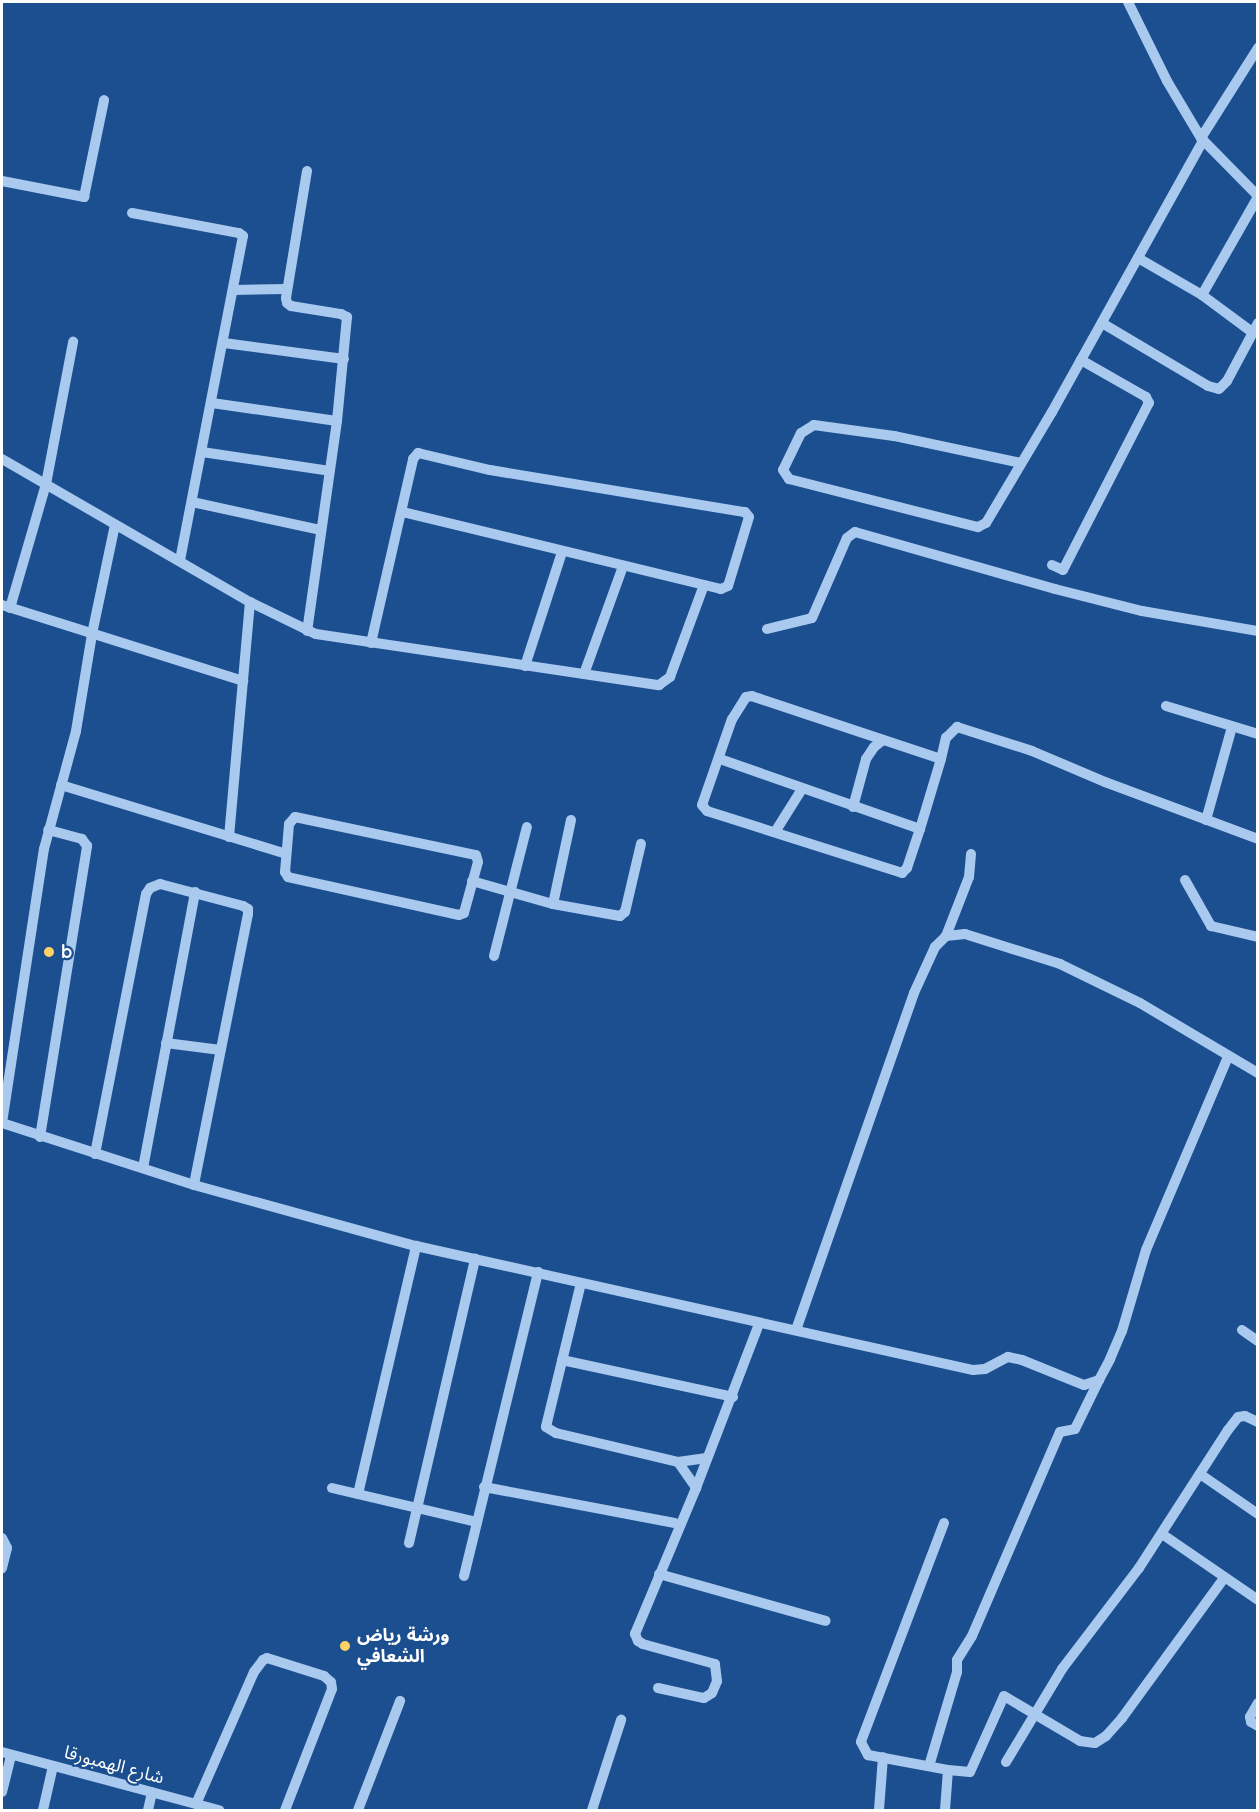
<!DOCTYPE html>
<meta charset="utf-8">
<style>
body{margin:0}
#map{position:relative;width:1259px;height:1812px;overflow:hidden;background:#1b4f8f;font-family:Quicksand,"Noto Sans Arabic",sans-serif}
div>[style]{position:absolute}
.minor>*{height:10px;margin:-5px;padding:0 5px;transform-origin:5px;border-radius:5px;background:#a9c9ee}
.dots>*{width:16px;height:16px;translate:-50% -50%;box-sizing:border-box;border:3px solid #1b4f8f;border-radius:50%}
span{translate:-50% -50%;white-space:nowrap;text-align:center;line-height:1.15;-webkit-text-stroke:4.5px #1b4f8f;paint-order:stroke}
.poi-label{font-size:18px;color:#fff;font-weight:700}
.left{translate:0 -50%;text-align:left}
.street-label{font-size:18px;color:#fff}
.frame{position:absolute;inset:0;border:3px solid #fff;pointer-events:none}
</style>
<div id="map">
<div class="minor">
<div style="left:1128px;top:2px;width:88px;rotate:63.7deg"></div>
<div style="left:1167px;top:81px;width:66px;rotate:59.2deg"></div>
<div style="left:1201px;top:138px;width:81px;rotate:45.5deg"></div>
<div style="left:1201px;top:138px;width:107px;rotate:-57.7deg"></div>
<div style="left:307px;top:171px;width:129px;rotate:99.4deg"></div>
<div style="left:286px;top:298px;width:5px;rotate:79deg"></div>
<div style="left:287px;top:303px;width:5px;rotate:37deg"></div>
<div style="left:291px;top:306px;width:51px;rotate:9.1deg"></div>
<div style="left:341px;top:314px;width:7px;rotate:27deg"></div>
<div style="left:347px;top:317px;width:104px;rotate:95.5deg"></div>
<div style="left:337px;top:421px;width:212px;rotate:98.1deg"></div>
<div style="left:2px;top:181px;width:84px;rotate:11deg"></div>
<div style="left:84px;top:197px;width:99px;rotate:-78.3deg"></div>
<div style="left:132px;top:213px;width:109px;rotate:10.6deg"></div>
<div style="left:239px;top:233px;width:5px;rotate:37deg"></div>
<div style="left:243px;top:236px;width:329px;rotate:101deg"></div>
<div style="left:1138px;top:258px;width:74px;rotate:30deg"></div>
<div style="left:1202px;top:295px;width:62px;rotate:36.5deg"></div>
<div style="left:234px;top:290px;width:53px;rotate:-1.1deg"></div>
<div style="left:1202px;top:295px;width:113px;rotate:-60.3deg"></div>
<div style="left:1102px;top:323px;width:123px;rotate:30.7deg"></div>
<div style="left:1208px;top:386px;width:11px;rotate:15deg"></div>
<div style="left:1219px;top:389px;width:11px;rotate:-45deg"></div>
<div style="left:1227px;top:381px;width:66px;rotate:-61.9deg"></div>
<div style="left:224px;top:343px;width:121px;rotate:7.6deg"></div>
<div style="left:212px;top:403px;width:126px;rotate:8.2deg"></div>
<div style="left:202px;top:452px;width:129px;rotate:8.4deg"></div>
<div style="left:2px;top:459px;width:286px;rotate:30deg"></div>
<div style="left:250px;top:602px;width:73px;rotate:25.9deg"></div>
<div style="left:316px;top:634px;width:347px;rotate:8.5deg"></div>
<div style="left:659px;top:685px;width:14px;rotate:-36deg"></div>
<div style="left:670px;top:677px;width:98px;rotate:-69.7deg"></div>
<div style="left:1021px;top:463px;width:130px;rotate:-168deg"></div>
<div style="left:894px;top:436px;width:81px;rotate:-172.2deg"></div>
<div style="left:814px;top:425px;width:15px;rotate:148deg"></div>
<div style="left:801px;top:433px;width:41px;rotate:115.9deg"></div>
<div style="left:783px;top:470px;width:11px;rotate:56deg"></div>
<div style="left:789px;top:479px;width:195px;rotate:14.3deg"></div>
<div style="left:978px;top:527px;width:9px;rotate:-27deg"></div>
<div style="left:986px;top:523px;width:129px;rotate:-59.3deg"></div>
<div style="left:1052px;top:412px;width:310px;rotate:-60.9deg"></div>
<div style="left:192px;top:502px;width:131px;rotate:12.3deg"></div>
<div style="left:1052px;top:565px;width:12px;rotate:24deg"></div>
<div style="left:1063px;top:570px;width:188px;rotate:-62.8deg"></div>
<div style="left:1149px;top:403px;width:7px;rotate:-117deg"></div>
<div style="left:1146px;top:397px;width:75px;rotate:-150.4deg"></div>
<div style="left:2px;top:605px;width:253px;rotate:17.5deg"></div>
<div style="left:10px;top:608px;width:129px;rotate:-73.8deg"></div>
<div style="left:46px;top:484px;width:145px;rotate:-79.2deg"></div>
<div style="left:767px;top:629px;width:46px;rotate:-13.7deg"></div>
<div style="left:812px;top:618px;width:87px;rotate:-66.4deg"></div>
<div style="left:847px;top:538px;width:10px;rotate:-37deg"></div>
<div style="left:855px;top:532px;width:208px;rotate:15.9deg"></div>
<div style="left:1055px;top:589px;width:90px;rotate:14.2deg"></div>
<div style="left:1142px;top:611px;width:118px;rotate:9.8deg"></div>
<div style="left:371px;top:643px;width:189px;rotate:-77.1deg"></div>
<div style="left:413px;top:459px;width:8px;rotate:-50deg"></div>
<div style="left:418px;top:453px;width:74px;rotate:13.3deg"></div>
<div style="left:490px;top:470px;width:258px;rotate:9.4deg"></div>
<div style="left:745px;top:512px;width:6px;rotate:51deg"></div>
<div style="left:749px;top:517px;width:72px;rotate:106.9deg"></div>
<div style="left:728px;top:586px;width:8px;rotate:157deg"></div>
<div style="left:721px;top:589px;width:327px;rotate:-166.4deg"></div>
<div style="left:525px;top:666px;width:120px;rotate:-72deg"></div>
<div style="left:584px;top:674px;width:115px;rotate:-70.1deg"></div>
<div style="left:1166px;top:706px;width:96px;rotate:16.9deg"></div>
<div style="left:720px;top:759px;width:212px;rotate:19.3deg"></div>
<div style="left:941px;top:759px;width:199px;rotate:-161.6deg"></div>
<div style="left:752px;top:696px;width:6px;rotate:171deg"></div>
<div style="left:746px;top:697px;width:26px;rotate:122deg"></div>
<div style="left:732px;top:719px;width:91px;rotate:109.2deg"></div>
<div style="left:702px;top:805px;width:8px;rotate:50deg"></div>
<div style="left:707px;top:811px;width:205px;rotate:17.6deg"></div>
<div style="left:902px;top:873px;width:7px;rotate:-45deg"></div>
<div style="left:907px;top:868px;width:41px;rotate:-71.6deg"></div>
<div style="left:920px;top:829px;width:73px;rotate:-73.3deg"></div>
<div style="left:941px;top:759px;width:22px;rotate:-77deg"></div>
<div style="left:946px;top:738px;width:16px;rotate:-45deg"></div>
<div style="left:957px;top:727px;width:79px;rotate:17.7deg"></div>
<div style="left:1032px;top:751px;width:79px;rotate:23deg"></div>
<div style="left:1105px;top:782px;width:163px;rotate:20.4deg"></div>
<div style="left:61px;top:785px;width:235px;rotate:17deg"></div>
<div style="left:853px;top:807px;width:50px;rotate:-74.8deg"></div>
<div style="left:866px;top:759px;width:14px;rotate:-56deg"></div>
<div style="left:874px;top:747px;width:11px;rotate:-38deg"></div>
<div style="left:295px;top:817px;width:185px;rotate:11.9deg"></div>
<div style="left:476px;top:855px;width:7px;rotate:74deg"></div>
<div style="left:478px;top:862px;width:53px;rotate:105.4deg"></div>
<div style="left:464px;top:913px;width:5px;rotate:158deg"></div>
<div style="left:459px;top:915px;width:175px;rotate:-167.5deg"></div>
<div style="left:288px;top:877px;width:6px;rotate:-121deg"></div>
<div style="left:285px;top:872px;width:48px;rotate:-85.2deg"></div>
<div style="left:289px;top:824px;width:9px;rotate:-49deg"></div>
<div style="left:1206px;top:820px;width:97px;rotate:-74.4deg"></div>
<div style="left:775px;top:832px;width:51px;rotate:-57.9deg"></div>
<div style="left:229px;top:837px;width:236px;rotate:-84.9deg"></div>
<div style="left:1185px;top:880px;width:53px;rotate:60.5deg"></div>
<div style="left:1211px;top:926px;width:48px;rotate:13.2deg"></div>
<div style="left:472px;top:881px;width:84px;rotate:15.9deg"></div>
<div style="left:553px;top:904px;width:68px;rotate:10.2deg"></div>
<div style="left:620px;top:916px;width:6px;rotate:-39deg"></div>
<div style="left:625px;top:912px;width:70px;rotate:-76.8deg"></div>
<div style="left:553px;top:904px;width:86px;rotate:-77.9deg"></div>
<div style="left:946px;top:936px;width:63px;rotate:-68.7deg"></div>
<div style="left:969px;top:877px;width:23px;rotate:-85deg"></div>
<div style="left:494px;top:956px;width:133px;rotate:-75.7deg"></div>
<div style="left:166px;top:1043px;width:55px;rotate:7.3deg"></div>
<div style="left:2px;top:1123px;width:202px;rotate:17.9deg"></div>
<div style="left:194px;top:1185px;width:230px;rotate:15.4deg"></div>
<div style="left:416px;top:1246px;width:571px;rotate:12.55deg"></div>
<div style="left:973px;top:1370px;width:12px;rotate:-5deg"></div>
<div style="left:985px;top:1369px;width:26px;rotate:-28deg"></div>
<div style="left:1008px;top:1357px;width:14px;rotate:12deg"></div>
<div style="left:1022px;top:1360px;width:67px;rotate:22deg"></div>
<div style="left:1084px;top:1385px;width:16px;rotate:-18deg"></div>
<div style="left:1099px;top:1380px;width:24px;rotate:-62deg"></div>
<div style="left:1110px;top:1359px;width:30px;rotate:-67deg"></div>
<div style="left:1122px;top:1331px;width:84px;rotate:-73.5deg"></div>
<div style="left:1146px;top:1250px;width:210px;rotate:-67deg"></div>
<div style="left:2px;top:1123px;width:277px;rotate:-81.3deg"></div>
<div style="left:44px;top:849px;width:122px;rotate:-74.8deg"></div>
<div style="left:76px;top:731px;width:98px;rotate:-80.6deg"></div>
<div style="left:92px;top:634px;width:111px;rotate:-78.1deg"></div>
<div style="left:40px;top:1137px;width:295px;rotate:-80.8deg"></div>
<div style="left:87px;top:846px;width:9px;rotate:-126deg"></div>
<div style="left:82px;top:839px;width:35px;rotate:-165deg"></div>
<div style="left:95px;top:1154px;width:265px;rotate:-78.9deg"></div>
<div style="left:146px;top:894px;width:7px;rotate:-56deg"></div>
<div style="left:150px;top:888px;width:11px;rotate:-22deg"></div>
<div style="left:160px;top:884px;width:86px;rotate:14.8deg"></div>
<div style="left:243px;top:906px;width:6px;rotate:31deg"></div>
<div style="left:248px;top:909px;width:5px;rotate:90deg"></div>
<div style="left:248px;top:914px;width:276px;rotate:101.3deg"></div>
<div style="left:143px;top:1168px;width:281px;rotate:-79.3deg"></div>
<div style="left:581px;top:1283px;width:148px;rotate:103.7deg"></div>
<div style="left:546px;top:1427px;width:12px;rotate:31deg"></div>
<div style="left:556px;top:1433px;width:125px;rotate:13.4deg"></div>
<div style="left:678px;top:1462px;width:29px;rotate:-8deg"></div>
<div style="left:796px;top:1330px;width:357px;rotate:-70.7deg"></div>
<div style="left:914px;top:993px;width:51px;rotate:-65.5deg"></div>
<div style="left:935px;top:947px;width:16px;rotate:-45deg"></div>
<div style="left:946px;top:936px;width:19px;rotate:-6deg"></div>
<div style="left:965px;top:934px;width:100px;rotate:17.5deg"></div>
<div style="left:1060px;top:964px;width:89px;rotate:26deg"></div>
<div style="left:1140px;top:1003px;width:137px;rotate:30.7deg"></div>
<div style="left:1242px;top:1330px;width:19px;rotate:35deg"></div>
<div style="left:562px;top:1360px;width:175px;rotate:12.2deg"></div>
<div style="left:678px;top:1462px;width:32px;rotate:55deg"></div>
<div style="left:1200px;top:1474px;width:70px;rotate:34.6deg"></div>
<div style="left:484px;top:1487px;width:194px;rotate:10.7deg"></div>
<div style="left:332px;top:1488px;width:149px;rotate:13.2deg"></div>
<div style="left:358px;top:1494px;width:255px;rotate:-76.8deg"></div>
<div style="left:944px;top:1523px;width:234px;rotate:110.8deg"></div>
<div style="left:861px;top:1742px;width:15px;rotate:62deg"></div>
<div style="left:868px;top:1755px;width:81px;rotate:10.6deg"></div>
<div style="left:1162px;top:1534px;width:116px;rotate:34.5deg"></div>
<div style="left:2px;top:1538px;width:11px;rotate:63deg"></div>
<div style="left:7px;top:1548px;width:21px;rotate:104deg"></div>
<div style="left:409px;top:1543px;width:292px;rotate:-76.9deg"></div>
<div style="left:659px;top:1574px;width:173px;rotate:15.7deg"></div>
<div style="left:464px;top:1576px;width:313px;rotate:-76.3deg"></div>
<div style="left:658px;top:1688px;width:47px;rotate:12.3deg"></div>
<div style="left:704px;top:1698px;width:9px;rotate:-32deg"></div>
<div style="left:712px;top:1693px;width:13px;rotate:-67deg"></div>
<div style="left:717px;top:1681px;width:17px;rotate:-97deg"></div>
<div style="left:715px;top:1664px;width:75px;rotate:-164.5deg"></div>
<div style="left:643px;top:1644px;width:6px;rotate:-149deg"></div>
<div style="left:638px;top:1641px;width:8px;rotate:-113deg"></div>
<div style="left:635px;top:1634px;width:158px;rotate:-67.3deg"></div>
<div style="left:696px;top:1488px;width:176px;rotate:-69deg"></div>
<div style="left:1258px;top:1703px;width:16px;rotate:120deg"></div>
<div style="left:1250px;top:1717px;width:5px;rotate:79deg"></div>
<div style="left:1251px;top:1722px;width:8px;rotate:30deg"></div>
<div style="left:2px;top:1752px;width:225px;rotate:15deg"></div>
<div style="left:1006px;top:1762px;width:109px;rotate:-58.9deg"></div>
<div style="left:1062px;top:1669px;width:127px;rotate:-52.7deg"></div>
<div style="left:1139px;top:1568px;width:164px;rotate:-57.2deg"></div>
<div style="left:1228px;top:1430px;width:16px;rotate:-52deg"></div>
<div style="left:1238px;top:1417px;width:7px;rotate:-8deg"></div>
<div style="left:1245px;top:1416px;width:14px;rotate:25deg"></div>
<div style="left:929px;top:1766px;width:98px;rotate:-73.4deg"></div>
<div style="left:957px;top:1672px;width:12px;rotate:-90deg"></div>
<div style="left:957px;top:1660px;width:28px;rotate:-58deg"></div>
<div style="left:972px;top:1636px;width:222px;rotate:-66.7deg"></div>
<div style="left:1060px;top:1432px;width:15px;rotate:-11deg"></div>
<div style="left:1075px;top:1429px;width:55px;rotate:-63.9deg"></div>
<div style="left:2px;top:1792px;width:38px;rotate:-76deg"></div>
<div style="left:196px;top:1804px;width:144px;rotate:-66.3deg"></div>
<div style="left:254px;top:1672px;width:15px;rotate:-53deg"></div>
<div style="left:263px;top:1660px;width:4px;rotate:-27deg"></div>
<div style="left:267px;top:1658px;width:60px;rotate:17.5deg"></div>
<div style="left:324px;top:1676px;width:9px;rotate:41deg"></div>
<div style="left:331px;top:1682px;width:7px;rotate:82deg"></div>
<div style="left:332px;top:1689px;width:130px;rotate:111.2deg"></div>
<div style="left:43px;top:1810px;width:45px;rotate:-77.2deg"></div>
<div style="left:148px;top:1810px;width:18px;rotate:-77deg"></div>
<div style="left:358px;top:1810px;width:117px;rotate:-68.9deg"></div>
<div style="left:592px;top:1810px;width:95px;rotate:-72.1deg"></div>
<div style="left:879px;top:1810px;width:53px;rotate:-85.7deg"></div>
<div style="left:945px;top:1810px;width:40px;rotate:-85.7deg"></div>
<div style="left:948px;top:1770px;width:22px;rotate:5deg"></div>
<div style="left:970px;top:1772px;width:83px;rotate:-65.9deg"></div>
<div style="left:1004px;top:1696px;width:88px;rotate:30.6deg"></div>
<div style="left:1080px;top:1741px;width:15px;rotate:8deg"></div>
<div style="left:1095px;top:1743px;width:13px;rotate:-32deg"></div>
<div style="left:1106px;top:1736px;width:24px;rotate:-48deg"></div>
<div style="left:1122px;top:1718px;width:173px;rotate:-53.9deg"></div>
</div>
<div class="dots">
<div style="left:49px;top:952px;background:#ffd166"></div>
<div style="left:345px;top:1646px;background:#ffd166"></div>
</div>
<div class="poi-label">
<span class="left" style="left:61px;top:952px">b</span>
<span class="left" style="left:357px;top:1646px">ورشة رياض<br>الشعافي</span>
</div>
<div class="street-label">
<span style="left:114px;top:1765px;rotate:15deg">شارع الهمبورقا</span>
</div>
<div class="frame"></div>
</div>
